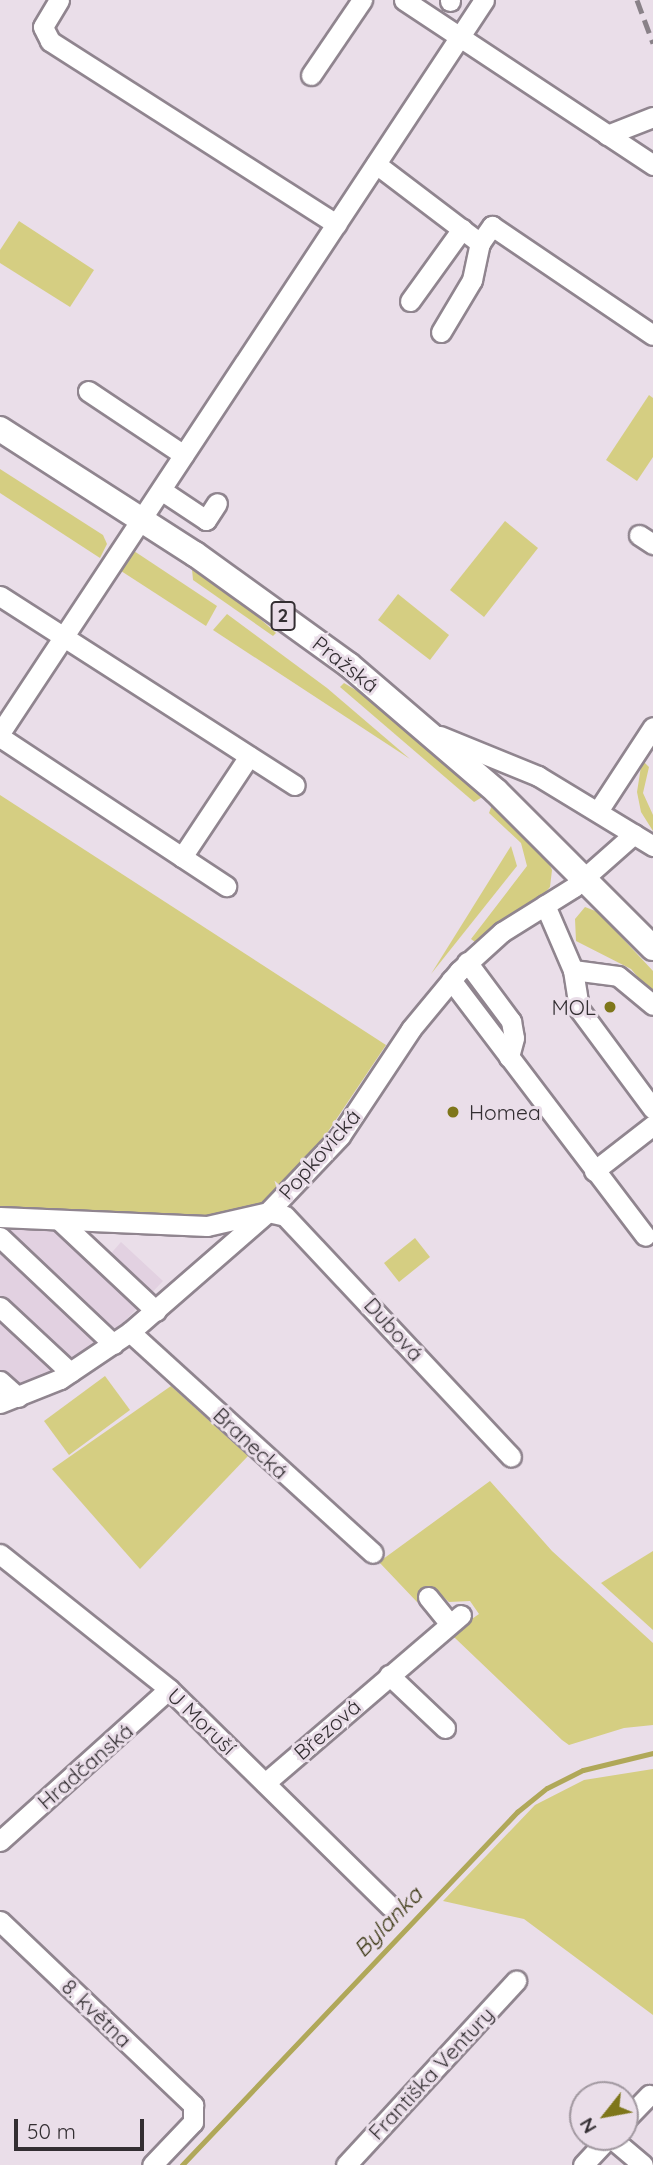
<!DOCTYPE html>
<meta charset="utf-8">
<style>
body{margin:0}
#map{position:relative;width:653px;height:2165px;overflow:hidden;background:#eadee9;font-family:Quicksand,sans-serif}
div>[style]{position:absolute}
.built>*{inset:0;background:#e2d1e1}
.green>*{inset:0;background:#d5ce82}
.stream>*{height:5px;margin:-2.5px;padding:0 2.5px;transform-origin:2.5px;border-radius:2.5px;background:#b0a859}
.roads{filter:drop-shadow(2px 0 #90858f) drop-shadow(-2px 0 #90858f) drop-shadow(0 2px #90858f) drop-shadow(0 -2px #90858f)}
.minor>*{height:19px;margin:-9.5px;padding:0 9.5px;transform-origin:9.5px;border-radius:9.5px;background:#fff}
.major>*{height:24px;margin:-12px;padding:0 12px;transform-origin:12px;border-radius:12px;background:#fff}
.rail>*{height:5px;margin-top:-2.5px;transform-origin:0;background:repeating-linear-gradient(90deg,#898188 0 14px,transparent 0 21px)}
.dots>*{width:19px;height:19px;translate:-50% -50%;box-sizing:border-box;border:4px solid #eadee9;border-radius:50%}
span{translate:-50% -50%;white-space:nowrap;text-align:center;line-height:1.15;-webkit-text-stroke:6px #eadee9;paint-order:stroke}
.shield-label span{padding:2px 5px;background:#eadee9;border:2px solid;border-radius:5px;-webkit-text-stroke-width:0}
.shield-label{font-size:19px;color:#332e32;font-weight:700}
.street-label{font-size:21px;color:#332e32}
.poi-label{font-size:21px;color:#332e32}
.right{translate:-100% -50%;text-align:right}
.left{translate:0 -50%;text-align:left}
.water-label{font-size:23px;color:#413d1a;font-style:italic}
.north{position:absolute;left:569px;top:2081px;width:70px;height:70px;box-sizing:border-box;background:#eadee9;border:2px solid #a198a0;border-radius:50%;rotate:239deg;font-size:19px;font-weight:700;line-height:28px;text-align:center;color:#332e32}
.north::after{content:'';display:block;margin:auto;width:24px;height:32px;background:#7e761a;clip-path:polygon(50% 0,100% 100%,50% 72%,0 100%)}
.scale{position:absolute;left:14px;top:2119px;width:130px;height:32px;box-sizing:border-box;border:4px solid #332e32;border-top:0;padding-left:9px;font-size:21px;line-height:24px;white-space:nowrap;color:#332e32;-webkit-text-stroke:5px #eadee9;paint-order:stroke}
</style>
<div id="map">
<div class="built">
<div style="clip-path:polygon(0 1222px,71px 1226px,107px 1258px,121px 1242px,163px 1281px,117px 1329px,85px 1353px,41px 1378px,0 1390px)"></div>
</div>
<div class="green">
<div style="clip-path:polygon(19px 221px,94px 270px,70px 307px,0 263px,0 250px)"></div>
<div style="clip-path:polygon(649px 395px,653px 398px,653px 457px,637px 481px,606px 460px)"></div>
<div style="clip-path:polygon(0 469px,103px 535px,107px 544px,100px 558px,0 493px)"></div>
<div style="clip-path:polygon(505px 521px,538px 548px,484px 617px,450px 590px)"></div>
<div style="clip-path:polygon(134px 551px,217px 606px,206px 626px,118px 569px)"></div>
<div style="clip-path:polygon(192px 569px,242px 603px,276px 633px,273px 636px,193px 580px)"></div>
<div style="clip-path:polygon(398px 594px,449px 635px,430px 660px,378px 620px)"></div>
<div style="clip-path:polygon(227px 614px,327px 688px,410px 759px,213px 630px)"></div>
<div style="clip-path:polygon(344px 683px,369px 698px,484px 796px,474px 802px,340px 687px)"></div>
<div style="clip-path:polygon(642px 760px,649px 767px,643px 793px,653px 815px,653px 831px,641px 812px,637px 792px)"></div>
<div style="clip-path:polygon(0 795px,386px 1045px,323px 1139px,268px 1200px,233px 1216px,177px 1222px,0 1214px)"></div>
<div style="clip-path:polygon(492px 805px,546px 856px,552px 870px,550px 887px,542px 896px,479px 945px,471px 939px,527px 866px,521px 843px,489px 813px)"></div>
<div style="clip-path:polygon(511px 846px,517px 866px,431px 974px)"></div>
<div style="clip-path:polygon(585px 907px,598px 912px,653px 971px,653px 995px,631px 969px,576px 941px,575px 919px)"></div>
<div style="clip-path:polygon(415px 1238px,430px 1257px,399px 1282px,384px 1263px)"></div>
<div style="clip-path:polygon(105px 1376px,130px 1410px,69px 1455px,44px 1421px)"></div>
<div style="clip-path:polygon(171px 1386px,248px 1456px,140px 1569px,52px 1469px)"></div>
<div style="clip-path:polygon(490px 1481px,552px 1551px,653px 1643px,653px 1725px,624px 1728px,569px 1745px,562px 1740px,455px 1638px,446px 1637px,479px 1614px,470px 1601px,449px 1602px,433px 1588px,417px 1602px,379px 1562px)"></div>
<div style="clip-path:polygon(653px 1551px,653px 1630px,601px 1583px)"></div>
<div style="clip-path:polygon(653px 1769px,653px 2015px,524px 1919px,443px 1901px,535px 1805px,584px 1780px)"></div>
</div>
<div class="stream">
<div style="left:182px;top:2165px;width:487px;rotate:-46.5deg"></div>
<div style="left:517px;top:1812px;width:38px;rotate:-39deg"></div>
<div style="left:547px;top:1788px;width:40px;rotate:-26.6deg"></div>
<div style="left:583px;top:1770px;width:72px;rotate:-13.7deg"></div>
</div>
<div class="roads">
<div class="minor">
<div style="left:59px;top:0;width:31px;rotate:121deg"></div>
<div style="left:43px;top:27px;width:16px;rotate:63deg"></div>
<div style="left:50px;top:41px;width:340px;rotate:32.6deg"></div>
<div style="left:404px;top:0;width:299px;rotate:33.5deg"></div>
<div style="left:450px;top:1px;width:1px;rotate:-90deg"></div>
<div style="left:311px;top:75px;width:91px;rotate:-55.8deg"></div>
<div style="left:607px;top:135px;width:49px;rotate:-21.4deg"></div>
<div style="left:376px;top:164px;width:131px;rotate:37.2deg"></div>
<div style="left:480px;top:243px;width:21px;rotate:-55deg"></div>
<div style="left:492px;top:226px;width:194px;rotate:34.1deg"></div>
<div style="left:410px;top:301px;width:89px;rotate:-54.2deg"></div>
<div style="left:441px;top:332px;width:61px;rotate:-59.2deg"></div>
<div style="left:472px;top:280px;width:38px;rotate:-78deg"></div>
<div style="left:88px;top:391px;width:115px;rotate:33.7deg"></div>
<div style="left:161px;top:490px;width:54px;rotate:33.7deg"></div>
<div style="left:206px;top:520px;width:20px;rotate:-57deg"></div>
<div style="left:639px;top:535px;width:17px;rotate:33deg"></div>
<div style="left:0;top:596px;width:350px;rotate:32.7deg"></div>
<div style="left:0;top:733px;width:878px;rotate:-56.56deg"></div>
<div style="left:440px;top:736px;width:106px;rotate:22.2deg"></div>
<div style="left:538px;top:776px;width:135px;rotate:31.3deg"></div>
<div style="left:0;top:737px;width:271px;rotate:33.4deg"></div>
<div style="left:598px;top:811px;width:100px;rotate:-56.8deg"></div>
<div style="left:182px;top:857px;width:121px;rotate:-56.4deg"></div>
<div style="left:545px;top:905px;width:71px;rotate:66.7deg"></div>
<div style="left:573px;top:970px;width:39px;rotate:81deg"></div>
<div style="left:579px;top:1009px;width:124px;rotate:53.5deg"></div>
<div style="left:467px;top:962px;width:74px;rotate:53.3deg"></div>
<div style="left:511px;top:1021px;width:17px;rotate:80deg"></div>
<div style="left:514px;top:1038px;width:20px;rotate:105deg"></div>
<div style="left:573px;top:970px;width:45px;rotate:7.6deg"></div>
<div style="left:618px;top:976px;width:45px;rotate:39.6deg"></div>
<div style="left:451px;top:980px;width:321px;rotate:52.8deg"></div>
<div style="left:594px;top:1171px;width:75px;rotate:-37.9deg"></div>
<div style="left:0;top:1217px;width:207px;rotate:2.5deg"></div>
<div style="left:207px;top:1226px;width:63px;rotate:-12.9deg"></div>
<div style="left:268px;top:1212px;width:105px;rotate:-46.5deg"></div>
<div style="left:340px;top:1136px;width:128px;rotate:-56.4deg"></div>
<div style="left:411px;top:1029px;width:75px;rotate:-50.4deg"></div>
<div style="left:459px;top:971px;width:58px;rotate:-42.2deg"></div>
<div style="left:502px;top:932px;width:85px;rotate:-32deg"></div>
<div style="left:574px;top:887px;width:80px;rotate:-41.5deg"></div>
<div style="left:59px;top:1220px;width:133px;rotate:43.2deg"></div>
<div style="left:0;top:1237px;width:156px;rotate:43.4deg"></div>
<div style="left:0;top:1307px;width:96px;rotate:42.9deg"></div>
<div style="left:130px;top:1332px;width:183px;rotate:-41deg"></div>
<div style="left:268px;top:1212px;width:17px;rotate:13deg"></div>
<div style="left:285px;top:1216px;width:330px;rotate:46.8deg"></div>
<div style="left:0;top:1381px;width:24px;rotate:42deg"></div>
<div style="left:0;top:1403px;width:65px;rotate:-21.8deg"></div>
<div style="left:60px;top:1379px;width:84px;rotate:-33.9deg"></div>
<div style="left:130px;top:1332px;width:328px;rotate:42.3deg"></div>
<div style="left:0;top:1554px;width:216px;rotate:38.6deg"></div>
<div style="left:169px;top:1689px;width:310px;rotate:44.5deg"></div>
<div style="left:428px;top:1597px;width:33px;rotate:51deg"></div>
<div style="left:389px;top:1675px;width:77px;rotate:43.4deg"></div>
<div style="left:265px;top:1783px;width:258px;rotate:-40.6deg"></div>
<div style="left:0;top:1841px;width:227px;rotate:-42deg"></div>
<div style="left:0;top:1921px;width:267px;rotate:43.6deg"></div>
<div style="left:193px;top:2105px;width:17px;rotate:90deg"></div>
<div style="left:193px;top:2122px;width:59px;rotate:133.6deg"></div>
<div style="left:625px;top:2120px;width:35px;rotate:-46deg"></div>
<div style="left:610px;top:2137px;width:43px;rotate:40.3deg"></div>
<div style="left:346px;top:2165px;width:251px;rotate:-47.3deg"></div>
<div style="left:583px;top:2165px;width:38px;rotate:-47deg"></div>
</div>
<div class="major">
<div style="left:0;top:429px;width:232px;rotate:32.7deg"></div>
<div style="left:195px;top:554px;width:190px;rotate:35.8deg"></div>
<div style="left:349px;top:665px;width:194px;rotate:40.6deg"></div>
<div style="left:496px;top:791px;width:222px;rotate:45deg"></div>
</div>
</div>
<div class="rail">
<div style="left:637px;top:0;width:46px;rotate:69.6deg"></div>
</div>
<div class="dots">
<div style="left:610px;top:1007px;background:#7e761a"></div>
<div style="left:453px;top:1112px;background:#7e761a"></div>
</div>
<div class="shield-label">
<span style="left:283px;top:616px">2</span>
</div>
<div class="street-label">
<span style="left:346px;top:664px;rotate:38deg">Pražská</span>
<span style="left:319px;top:1154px;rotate:-49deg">Popkovická</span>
<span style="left:394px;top:1329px;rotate:48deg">Dubová</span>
<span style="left:251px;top:1443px;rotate:43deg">Branecká</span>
<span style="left:202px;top:1721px;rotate:44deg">U Moruší</span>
<span style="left:327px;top:1729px;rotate:-41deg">Březová</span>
<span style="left:85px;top:1766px;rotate:-41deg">Hradčanská</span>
<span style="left:97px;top:2013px;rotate:44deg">8. května</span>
<span style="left:431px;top:2073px;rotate:-47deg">Františka Ventury</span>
</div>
<div class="poi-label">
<span class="right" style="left:596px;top:1007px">MOL</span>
<span class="left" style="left:469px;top:1112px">Homea</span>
</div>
<div class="water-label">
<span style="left:388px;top:1922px;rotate:-46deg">Bylanka</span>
</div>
<div class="north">N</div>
<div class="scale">50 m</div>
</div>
